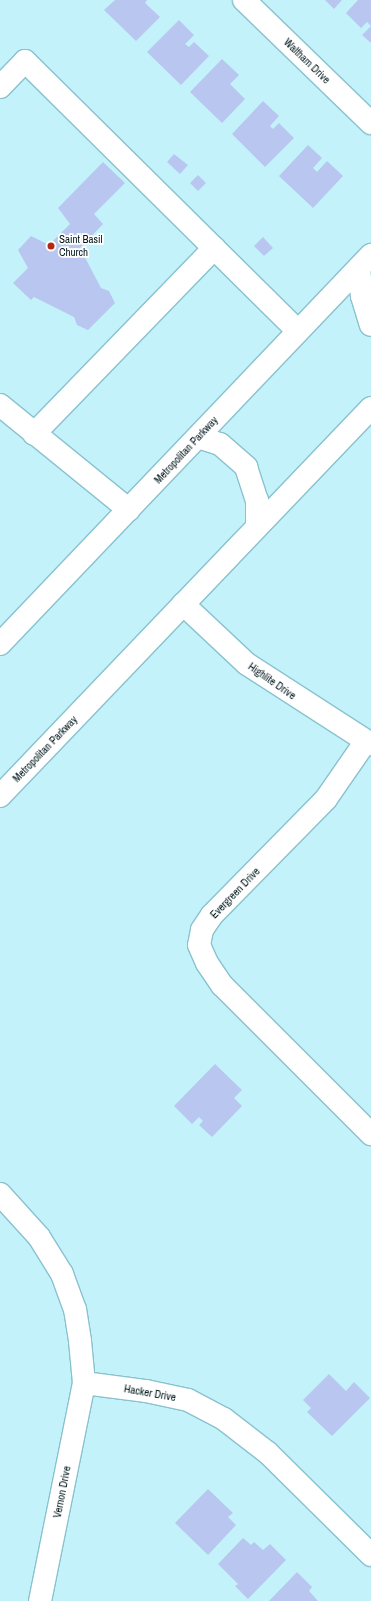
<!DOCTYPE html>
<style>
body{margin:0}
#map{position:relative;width:371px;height:1601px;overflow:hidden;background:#c3f2fb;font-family:"Archivo Narrow",sans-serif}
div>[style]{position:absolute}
.building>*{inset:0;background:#b8c6f0}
.roads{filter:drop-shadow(1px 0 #89c2ce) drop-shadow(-1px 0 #89c2ce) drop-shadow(0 1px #89c2ce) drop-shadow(0 -1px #89c2ce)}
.minor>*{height:22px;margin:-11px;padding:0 11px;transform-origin:11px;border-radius:11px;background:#fff}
.major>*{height:22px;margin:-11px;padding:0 11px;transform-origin:11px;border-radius:11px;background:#fff}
.dots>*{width:11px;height:11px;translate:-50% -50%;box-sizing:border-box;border:2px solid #fff;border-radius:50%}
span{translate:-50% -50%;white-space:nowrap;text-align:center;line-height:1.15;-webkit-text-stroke:3.5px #fff;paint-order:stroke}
.street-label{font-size:11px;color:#01171b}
.poi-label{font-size:11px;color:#01171b}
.left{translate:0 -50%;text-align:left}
</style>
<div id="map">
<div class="building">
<div style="clip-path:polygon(115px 0,147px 0,145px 3px,160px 17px,136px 41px,104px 10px)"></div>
<div style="clip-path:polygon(325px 0,342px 0,334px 9px)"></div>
<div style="clip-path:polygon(358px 0,371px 0,371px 43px,362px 35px,371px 26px,367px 22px,361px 28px,346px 13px)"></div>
<div style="clip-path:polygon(179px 20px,194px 35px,185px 44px,189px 47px,194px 42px,209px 56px,181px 85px,147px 52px)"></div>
<div style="clip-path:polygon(222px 59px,239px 75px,230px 84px,245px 99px,222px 123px,190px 92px)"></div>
<div style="clip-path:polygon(263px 101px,279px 116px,270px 126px,273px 129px,279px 123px,294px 138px,265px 167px,232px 134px)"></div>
<div style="clip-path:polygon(308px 145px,322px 158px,313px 168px,317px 172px,327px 161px,343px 176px,313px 208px,279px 176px)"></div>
<div style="clip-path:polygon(174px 154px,188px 165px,180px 174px,167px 162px)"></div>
<div style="clip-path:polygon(103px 162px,125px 183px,94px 214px,103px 224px,80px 248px,101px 288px,109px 291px,115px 303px,88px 330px,77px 325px,74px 317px,34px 297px,31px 300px,13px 283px,28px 268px,18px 250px,31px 236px,49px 245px,70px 224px,58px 208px)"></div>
<div style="clip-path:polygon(198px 175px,206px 183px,198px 191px,190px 183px)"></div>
<div style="clip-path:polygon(263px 237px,273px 248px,264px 256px,254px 246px)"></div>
<div style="clip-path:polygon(215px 1064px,242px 1090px,234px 1098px,242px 1106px,212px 1137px,199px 1125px,203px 1121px,199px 1117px,192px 1124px,174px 1106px)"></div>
<div style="clip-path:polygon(329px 1374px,346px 1391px,354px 1382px,370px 1398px,332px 1436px,307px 1412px,311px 1408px,303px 1400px)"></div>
<div style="clip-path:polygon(208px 1489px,233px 1513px,228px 1517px,236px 1525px,208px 1555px,175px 1523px)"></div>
<div style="clip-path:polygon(243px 1538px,251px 1545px,254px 1542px,263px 1550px,270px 1544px,286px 1560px,248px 1599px,235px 1586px,238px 1584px,218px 1564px)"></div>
<div style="clip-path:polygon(297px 1572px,312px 1587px,309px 1591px,318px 1601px,269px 1601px)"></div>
</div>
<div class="roads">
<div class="minor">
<div style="left:244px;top:0;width:177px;rotate:44.1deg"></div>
<div style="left:0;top:87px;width:36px;rotate:-46deg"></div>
<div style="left:25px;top:61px;width:384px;rotate:44.7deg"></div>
<div style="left:0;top:405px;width:166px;rotate:39.1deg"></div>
<div style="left:34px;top:434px;width:259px;rotate:-45.9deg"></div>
<div style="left:183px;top:604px;width:88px;rotate:43.2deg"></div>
<div style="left:247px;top:664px;width:148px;rotate:32.8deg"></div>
<div style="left:366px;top:741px;width:70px;rotate:124.6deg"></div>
<div style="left:326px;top:799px;width:163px;rotate:134.5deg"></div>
<div style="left:212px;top:915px;width:18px;rotate:124deg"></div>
<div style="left:202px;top:930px;width:15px;rotate:101deg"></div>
<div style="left:199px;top:945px;width:20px;rotate:66deg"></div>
<div style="left:207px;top:963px;width:27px;rotate:56deg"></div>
<div style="left:222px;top:985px;width:211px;rotate:45deg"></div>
<div style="left:0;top:1194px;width:58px;rotate:47.8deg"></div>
<div style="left:39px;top:1237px;width:44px;rotate:58.1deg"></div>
<div style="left:62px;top:1274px;width:37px;rotate:70deg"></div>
<div style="left:75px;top:1309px;width:32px;rotate:81deg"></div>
<div style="left:80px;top:1341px;width:42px;rotate:84.6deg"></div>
<div style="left:84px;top:1383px;width:222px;rotate:101.4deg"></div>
<div style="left:84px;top:1383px;width:63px;rotate:7.4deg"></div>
<div style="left:146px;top:1391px;width:43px;rotate:12.1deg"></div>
<div style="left:188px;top:1400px;width:41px;rotate:27.8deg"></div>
<div style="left:224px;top:1419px;width:56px;rotate:37.7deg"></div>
<div style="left:268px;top:1453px;width:145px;rotate:44.7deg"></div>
</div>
<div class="major">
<div style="left:359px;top:268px;width:28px;rotate:84deg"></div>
<div style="left:362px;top:296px;width:30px;rotate:73deg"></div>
<div style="left:198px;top:437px;width:23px;rotate:18deg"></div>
<div style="left:220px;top:444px;width:35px;rotate:41deg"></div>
<div style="left:246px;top:467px;width:35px;rotate:72deg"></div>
<div style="left:257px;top:500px;width:25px;rotate:90deg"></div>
<div style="left:0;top:644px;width:538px;rotate:-46.36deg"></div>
<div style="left:0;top:796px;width:537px;rotate:-46.28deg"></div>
</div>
</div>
<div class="dots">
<div style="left:51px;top:246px;background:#b42712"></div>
</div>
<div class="street-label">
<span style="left:307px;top:61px;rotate:44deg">Waltham Drive</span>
<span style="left:186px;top:450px;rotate:-47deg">Metropolitan Parkway</span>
<span style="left:272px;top:681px;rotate:35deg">Highlite Drive</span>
<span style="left:45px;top:749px;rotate:-46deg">Metropolitan Parkway</span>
<span style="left:235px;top:893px;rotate:-46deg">Evergreen Drive</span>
<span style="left:150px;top:1393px;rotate:10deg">Hacker Drive</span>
<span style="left:62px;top:1492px;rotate:-79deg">Vernon Drive</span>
</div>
<div class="poi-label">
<span class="left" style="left:59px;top:246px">Saint Basil<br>Church</span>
</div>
</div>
